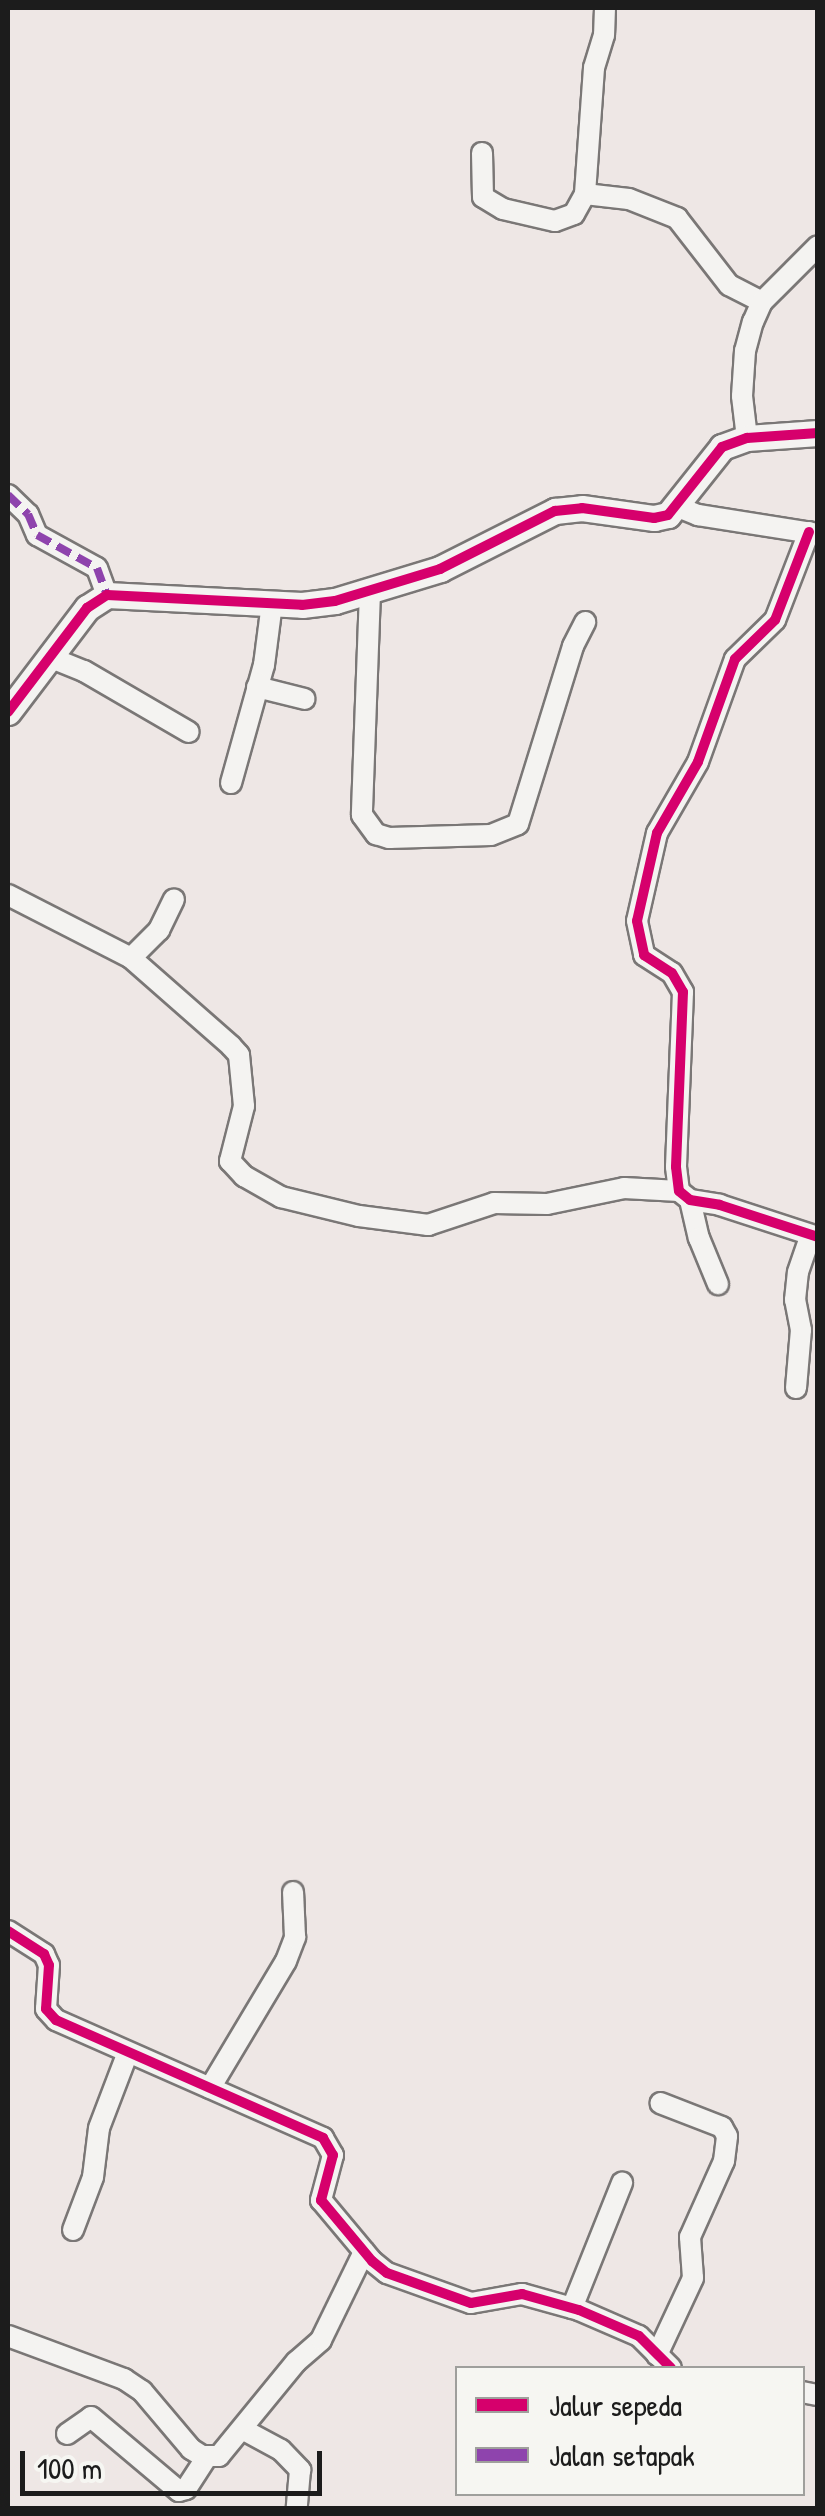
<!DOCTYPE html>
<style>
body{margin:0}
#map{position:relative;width:825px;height:2516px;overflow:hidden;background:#eee7e5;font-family:"Patrick Hand",sans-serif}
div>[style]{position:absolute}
.roads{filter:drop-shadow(2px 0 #7a7776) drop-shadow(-2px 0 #7a7776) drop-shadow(0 2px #7a7776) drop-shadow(0 -2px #7a7776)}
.minor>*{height:20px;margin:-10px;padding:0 10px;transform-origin:10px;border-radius:10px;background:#f4f3f1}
.tertiary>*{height:25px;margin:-12.5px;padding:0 12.5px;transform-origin:12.5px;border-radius:12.5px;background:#f4f3f1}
.quiet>*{height:8px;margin-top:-4px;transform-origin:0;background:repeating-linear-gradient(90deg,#8e44ad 0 15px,transparent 0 23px)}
.cycleway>*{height:10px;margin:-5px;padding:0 5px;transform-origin:5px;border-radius:5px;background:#d6006c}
span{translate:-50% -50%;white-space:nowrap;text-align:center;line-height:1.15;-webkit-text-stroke:8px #f6f6f2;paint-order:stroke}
.frame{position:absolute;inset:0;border:10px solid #1c1c1c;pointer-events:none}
.legend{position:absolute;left:455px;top:2366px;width:350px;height:130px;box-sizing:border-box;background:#f6f6f2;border:2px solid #9f9f9c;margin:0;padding:12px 18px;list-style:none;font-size:30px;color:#1c1c1c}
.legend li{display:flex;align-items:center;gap:20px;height:50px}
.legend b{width:50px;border:2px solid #9f9f9c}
.scale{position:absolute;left:20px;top:2451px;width:302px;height:45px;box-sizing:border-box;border:5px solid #1c1c1c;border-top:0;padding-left:12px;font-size:30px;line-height:35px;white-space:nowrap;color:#1c1c1c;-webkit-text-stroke:8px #f6f6f2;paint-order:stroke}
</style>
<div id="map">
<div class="roads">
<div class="minor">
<div style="left:605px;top:8px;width:27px;rotate:92deg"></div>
<div style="left:604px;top:35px;width:34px;rotate:107deg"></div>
<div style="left:594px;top:68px;width:126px;rotate:94.1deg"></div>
<div style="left:585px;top:194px;width:44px;rotate:6.5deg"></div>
<div style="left:629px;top:199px;width:52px;rotate:21.6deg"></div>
<div style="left:677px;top:218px;width:85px;rotate:52.2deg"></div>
<div style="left:729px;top:285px;width:37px;rotate:27deg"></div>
<div style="left:482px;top:153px;width:44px;rotate:88.7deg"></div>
<div style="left:483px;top:197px;width:23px;rotate:31deg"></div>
<div style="left:503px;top:209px;width:53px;rotate:13deg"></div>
<div style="left:555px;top:221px;width:20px;rotate:-20deg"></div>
<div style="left:574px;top:214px;width:23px;rotate:-61deg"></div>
<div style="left:747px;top:438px;width:42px;rotate:-96.8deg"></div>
<div style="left:742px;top:396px;width:45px;rotate:-86.2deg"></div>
<div style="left:745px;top:351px;width:30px;rotate:-75deg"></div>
<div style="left:753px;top:322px;width:22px;rotate:-66deg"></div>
<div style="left:762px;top:302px;width:79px;rotate:-45deg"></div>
<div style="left:8px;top:495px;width:28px;rotate:44deg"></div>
<div style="left:28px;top:514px;width:23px;rotate:67deg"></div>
<div style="left:37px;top:535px;width:68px;rotate:28.8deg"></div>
<div style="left:97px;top:568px;width:29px;rotate:70deg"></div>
<div style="left:678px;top:507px;width:22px;rotate:22deg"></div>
<div style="left:698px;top:515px;width:121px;rotate:9deg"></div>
<div style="left:809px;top:532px;width:94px;rotate:111.1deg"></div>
<div style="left:775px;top:620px;width:56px;rotate:135.7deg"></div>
<div style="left:735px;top:659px;width:109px;rotate:109.8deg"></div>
<div style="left:698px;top:762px;width:82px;rotate:120deg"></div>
<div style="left:657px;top:833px;width:90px;rotate:102.8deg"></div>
<div style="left:637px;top:921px;width:35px;rotate:78deg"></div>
<div style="left:644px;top:955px;width:33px;rotate:33deg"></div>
<div style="left:672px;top:973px;width:22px;rotate:60deg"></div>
<div style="left:683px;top:992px;width:175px;rotate:92.3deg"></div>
<div style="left:676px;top:1167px;width:24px;rotate:83deg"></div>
<div style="left:679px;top:1191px;width:14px;rotate:39deg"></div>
<div style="left:690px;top:1200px;width:30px;rotate:9deg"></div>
<div style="left:720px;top:1205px;width:103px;rotate:18.1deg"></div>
<div style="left:370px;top:592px;width:223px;rotate:92.1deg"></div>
<div style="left:362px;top:815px;width:24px;rotate:54deg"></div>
<div style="left:376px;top:834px;width:14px;rotate:17deg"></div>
<div style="left:389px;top:838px;width:102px;rotate:-1.7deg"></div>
<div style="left:491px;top:835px;width:29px;rotate:-22deg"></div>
<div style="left:518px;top:824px;width:186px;rotate:-72.8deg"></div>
<div style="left:573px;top:646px;width:27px;rotate:-63deg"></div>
<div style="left:49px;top:657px;width:38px;rotate:22deg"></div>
<div style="left:84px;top:671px;width:121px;rotate:30.2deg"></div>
<div style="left:257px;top:687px;width:49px;rotate:14deg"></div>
<div style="left:231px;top:783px;width:123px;rotate:-74.4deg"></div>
<div style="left:264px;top:665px;width:63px;rotate:-82.6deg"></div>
<div style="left:8px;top:895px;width:138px;rotate:27.1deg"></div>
<div style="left:131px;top:958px;width:133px;rotate:41.3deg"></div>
<div style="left:231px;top:1046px;width:12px;rotate:48deg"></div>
<div style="left:239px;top:1055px;width:51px;rotate:84.4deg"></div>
<div style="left:244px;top:1106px;width:57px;rotate:104.3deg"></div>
<div style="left:230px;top:1161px;width:21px;rotate:47deg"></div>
<div style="left:244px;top:1176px;width:43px;rotate:29.6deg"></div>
<div style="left:281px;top:1197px;width:80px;rotate:13.7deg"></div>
<div style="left:359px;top:1216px;width:70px;rotate:7.4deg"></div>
<div style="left:428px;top:1225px;width:70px;rotate:-18.4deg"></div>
<div style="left:494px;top:1203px;width:53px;rotate:1.1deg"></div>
<div style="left:547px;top:1204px;width:79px;rotate:-11.7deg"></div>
<div style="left:624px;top:1188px;width:55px;rotate:3.1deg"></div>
<div style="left:131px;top:958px;width:40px;rotate:-45deg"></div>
<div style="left:159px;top:930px;width:34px;rotate:-64deg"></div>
<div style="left:690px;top:1200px;width:39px;rotate:77deg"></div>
<div style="left:699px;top:1238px;width:50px;rotate:67.6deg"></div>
<div style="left:796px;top:1388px;width:58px;rotate:-85.1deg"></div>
<div style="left:801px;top:1330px;width:31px;rotate:-101deg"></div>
<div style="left:795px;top:1300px;width:28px;rotate:-84deg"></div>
<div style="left:798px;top:1272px;width:37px;rotate:-71deg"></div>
<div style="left:8px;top:1931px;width:43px;rotate:32.6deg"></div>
<div style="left:44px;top:1954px;width:12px;rotate:66deg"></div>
<div style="left:49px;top:1965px;width:44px;rotate:93.9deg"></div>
<div style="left:46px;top:2009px;width:15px;rotate:48deg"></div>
<div style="left:56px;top:2020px;width:292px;rotate:23.8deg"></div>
<div style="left:323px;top:2138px;width:20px;rotate:60deg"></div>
<div style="left:333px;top:2155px;width:47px;rotate:104.9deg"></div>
<div style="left:321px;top:2200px;width:80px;rotate:50.1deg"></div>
<div style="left:372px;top:2261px;width:19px;rotate:39deg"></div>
<div style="left:387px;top:2273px;width:89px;rotate:19.7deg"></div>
<div style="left:471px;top:2303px;width:52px;rotate:-10deg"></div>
<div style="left:522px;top:2294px;width:59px;rotate:15.7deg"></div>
<div style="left:579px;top:2310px;width:65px;rotate:23.4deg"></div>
<div style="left:639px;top:2336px;width:45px;rotate:45deg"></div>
<div style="left:210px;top:2088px;width:148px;rotate:-59.1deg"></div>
<div style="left:286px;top:1961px;width:26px;rotate:-69deg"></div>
<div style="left:295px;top:1937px;width:45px;rotate:-92.5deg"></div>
<div style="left:73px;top:2230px;width:57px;rotate:-69.3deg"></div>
<div style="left:93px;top:2177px;width:49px;rotate:-83deg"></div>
<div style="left:99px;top:2128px;width:81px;rotate:-69.1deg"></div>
<div style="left:572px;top:2308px;width:135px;rotate:-68.2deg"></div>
<div style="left:8px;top:2336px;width:124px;rotate:20.3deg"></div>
<div style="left:124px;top:2379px;width:22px;rotate:34deg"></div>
<div style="left:142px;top:2391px;width:76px;rotate:49.8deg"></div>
<div style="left:191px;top:2449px;width:13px;rotate:32deg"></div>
<div style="left:202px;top:2456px;width:17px"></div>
<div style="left:219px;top:2456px;width:122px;rotate:-50.7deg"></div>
<div style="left:296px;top:2362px;width:33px;rotate:-41deg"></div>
<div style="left:321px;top:2340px;width:98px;rotate:-64deg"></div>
<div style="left:657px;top:2355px;width:85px;rotate:-64.9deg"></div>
<div style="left:693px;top:2278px;width:41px;rotate:-94.2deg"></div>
<div style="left:690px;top:2237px;width:83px;rotate:-65.9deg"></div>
<div style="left:724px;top:2161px;width:25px;rotate:-83deg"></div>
<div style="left:727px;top:2136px;width:10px;rotate:-119deg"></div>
<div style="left:722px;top:2127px;width:66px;rotate:-158.8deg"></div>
<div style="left:802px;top:2392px;width:16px;rotate:11deg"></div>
<div style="left:242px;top:2429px;width:44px;rotate:28.3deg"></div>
<div style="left:281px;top:2450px;width:28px;rotate:46deg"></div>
<div style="left:300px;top:2470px;width:38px;rotate:95deg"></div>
<div style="left:67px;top:2434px;width:29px;rotate:-35deg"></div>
<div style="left:91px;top:2417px;width:115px;rotate:40.1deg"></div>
<div style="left:179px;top:2491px;width:7px;rotate:-16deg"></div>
<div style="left:186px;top:2489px;width:38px;rotate:-57deg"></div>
</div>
<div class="tertiary">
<div style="left:8px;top:712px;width:131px;rotate:-52.8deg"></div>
<div style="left:87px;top:608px;width:24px;rotate:-33deg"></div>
<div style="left:107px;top:595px;width:195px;rotate:2.9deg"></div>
<div style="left:302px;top:605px;width:33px;rotate:-7deg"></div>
<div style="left:335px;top:601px;width:110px;rotate:-16.9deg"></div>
<div style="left:440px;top:569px;width:129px;rotate:-26.8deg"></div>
<div style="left:555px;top:511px;width:27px;rotate:-6deg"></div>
<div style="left:582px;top:508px;width:73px;rotate:7.9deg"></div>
<div style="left:654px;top:518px;width:14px;rotate:-12deg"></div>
<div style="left:668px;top:515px;width:87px;rotate:-51.5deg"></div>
<div style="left:722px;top:447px;width:27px;rotate:-20deg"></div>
<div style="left:747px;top:438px;width:71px;rotate:-4deg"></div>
</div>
</div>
<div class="quiet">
<div style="left:8px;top:495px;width:28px;rotate:44deg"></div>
<div style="left:28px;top:514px;width:23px;rotate:67deg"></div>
<div style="left:37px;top:535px;width:68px;rotate:28.8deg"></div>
<div style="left:97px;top:568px;width:29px;rotate:70deg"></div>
</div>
<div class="cycleway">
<div style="left:809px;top:532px;width:94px;rotate:111.1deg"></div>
<div style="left:775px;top:620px;width:56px;rotate:135.7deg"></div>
<div style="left:735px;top:659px;width:109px;rotate:109.8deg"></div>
<div style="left:698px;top:762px;width:82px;rotate:120deg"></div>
<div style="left:657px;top:833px;width:90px;rotate:102.8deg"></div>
<div style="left:637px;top:921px;width:35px;rotate:78deg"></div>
<div style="left:644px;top:955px;width:33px;rotate:33deg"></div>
<div style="left:672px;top:973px;width:22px;rotate:60deg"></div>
<div style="left:683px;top:992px;width:175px;rotate:92.3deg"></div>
<div style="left:676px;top:1167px;width:24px;rotate:83deg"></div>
<div style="left:679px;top:1191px;width:14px;rotate:39deg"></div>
<div style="left:690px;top:1200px;width:30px;rotate:9deg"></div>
<div style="left:720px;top:1205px;width:103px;rotate:18.1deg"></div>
<div style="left:8px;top:712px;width:131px;rotate:-52.8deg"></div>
<div style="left:87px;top:608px;width:24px;rotate:-33deg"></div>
<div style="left:107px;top:595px;width:195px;rotate:2.9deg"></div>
<div style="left:302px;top:605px;width:33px;rotate:-7deg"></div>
<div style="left:335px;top:601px;width:110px;rotate:-16.9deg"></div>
<div style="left:440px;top:569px;width:129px;rotate:-26.8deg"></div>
<div style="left:555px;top:511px;width:27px;rotate:-6deg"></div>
<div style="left:582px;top:508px;width:73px;rotate:7.9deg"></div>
<div style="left:654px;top:518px;width:14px;rotate:-12deg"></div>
<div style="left:668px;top:515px;width:87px;rotate:-51.5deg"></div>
<div style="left:722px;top:447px;width:27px;rotate:-20deg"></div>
<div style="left:747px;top:438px;width:71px;rotate:-4deg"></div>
<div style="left:8px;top:1931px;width:43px;rotate:32.6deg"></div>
<div style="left:44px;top:1954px;width:12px;rotate:66deg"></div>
<div style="left:49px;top:1965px;width:44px;rotate:93.9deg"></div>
<div style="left:46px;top:2009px;width:15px;rotate:48deg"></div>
<div style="left:56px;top:2020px;width:292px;rotate:23.8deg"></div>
<div style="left:323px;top:2138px;width:20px;rotate:60deg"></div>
<div style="left:333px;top:2155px;width:47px;rotate:104.9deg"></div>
<div style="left:321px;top:2200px;width:80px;rotate:50.1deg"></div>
<div style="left:372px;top:2261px;width:19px;rotate:39deg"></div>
<div style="left:387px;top:2273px;width:89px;rotate:19.7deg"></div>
<div style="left:471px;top:2303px;width:52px;rotate:-10deg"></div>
<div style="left:522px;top:2294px;width:59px;rotate:15.7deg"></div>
<div style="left:579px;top:2310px;width:65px;rotate:23.4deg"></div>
<div style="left:639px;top:2336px;width:45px;rotate:45deg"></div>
</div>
<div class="frame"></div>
<ul class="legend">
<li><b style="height:12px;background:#d6006c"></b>Jalur sepeda</li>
<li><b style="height:12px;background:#8e44ad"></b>Jalan setapak</li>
</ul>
<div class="scale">100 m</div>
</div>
